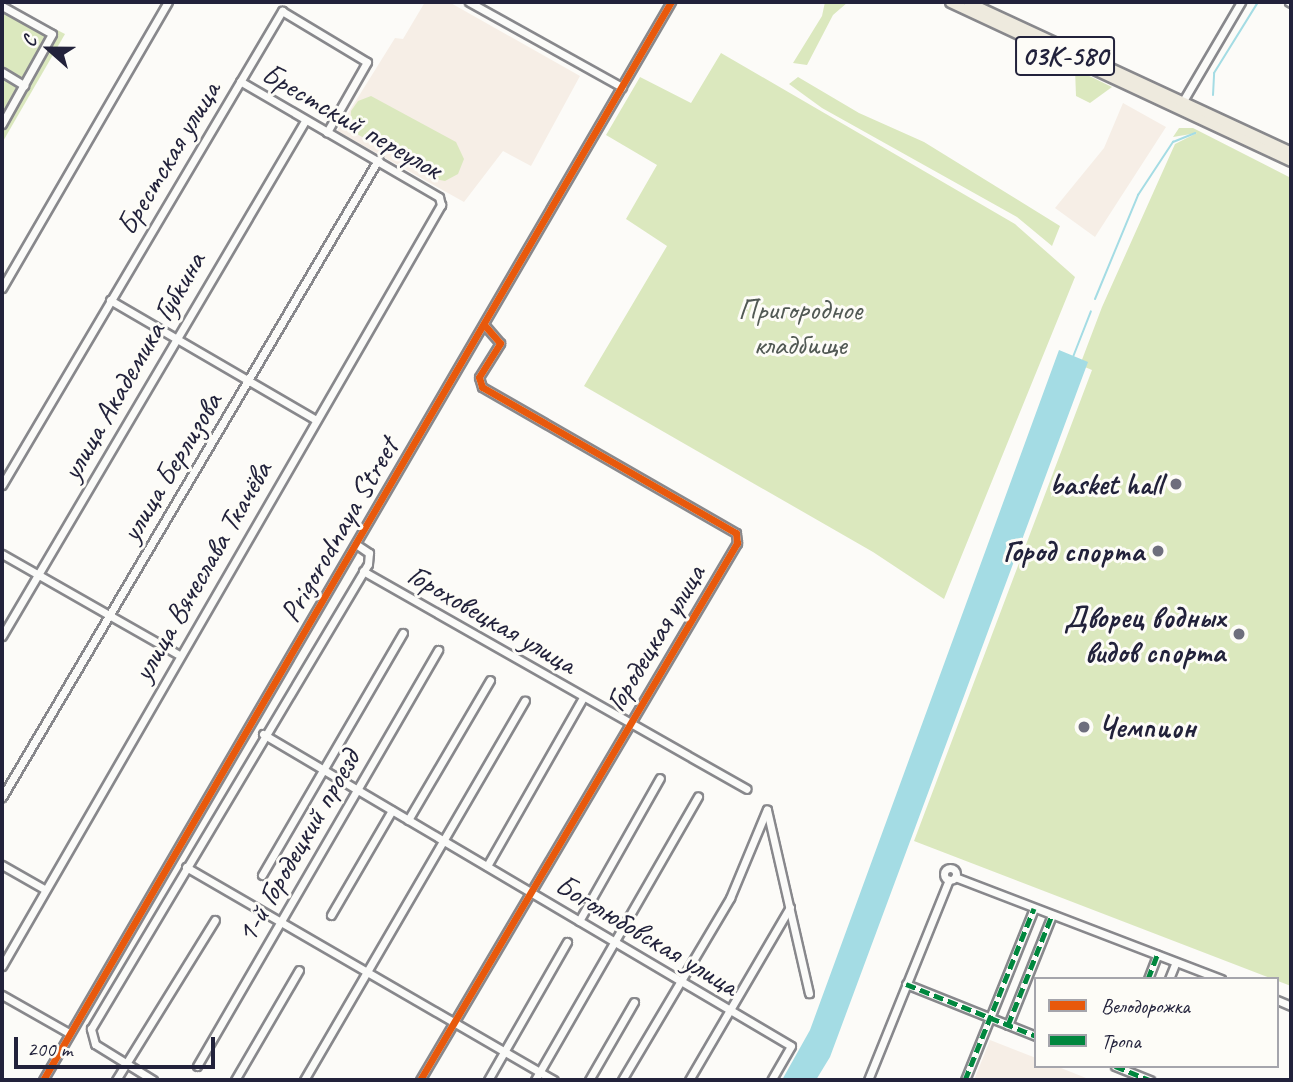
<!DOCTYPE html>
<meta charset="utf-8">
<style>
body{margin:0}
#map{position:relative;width:1293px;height:1082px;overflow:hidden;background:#fcfbf8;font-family:Caveat,sans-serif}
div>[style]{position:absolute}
.built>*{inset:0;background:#f6eee6}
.green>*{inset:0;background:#dbe8be}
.water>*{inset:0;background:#a4dce4}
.stream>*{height:2px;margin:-1px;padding:0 1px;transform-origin:1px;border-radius:1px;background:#a4dce4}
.roads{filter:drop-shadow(2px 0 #88888c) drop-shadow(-2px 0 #88888c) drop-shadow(0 2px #88888c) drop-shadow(0 -2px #88888c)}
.minor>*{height:7px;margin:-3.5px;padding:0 3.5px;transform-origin:3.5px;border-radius:3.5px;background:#fbfbf9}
.minor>.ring{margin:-3.5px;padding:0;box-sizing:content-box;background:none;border:7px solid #fbfbf9;border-radius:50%}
.major>*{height:9px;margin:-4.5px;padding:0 4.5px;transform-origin:4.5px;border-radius:4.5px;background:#eeeade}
.quiet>*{height:5px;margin-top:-2.5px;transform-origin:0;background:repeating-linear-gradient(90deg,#00873e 0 10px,transparent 0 15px)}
.cycleway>*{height:7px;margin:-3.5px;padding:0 3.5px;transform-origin:3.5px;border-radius:3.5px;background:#e8590c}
.dots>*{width:19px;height:19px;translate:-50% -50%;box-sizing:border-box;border:4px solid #fdfcf7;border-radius:50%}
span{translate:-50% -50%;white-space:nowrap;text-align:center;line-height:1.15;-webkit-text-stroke:6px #fdfcf7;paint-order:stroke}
.shield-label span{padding:2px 5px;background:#fdfcf7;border:2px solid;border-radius:5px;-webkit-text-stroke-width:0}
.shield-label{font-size:28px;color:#22223b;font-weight:700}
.street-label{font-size:30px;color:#22223b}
.park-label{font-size:30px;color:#515954}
.poi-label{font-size:30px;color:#22223b;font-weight:700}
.right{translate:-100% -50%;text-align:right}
.left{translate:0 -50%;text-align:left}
.frame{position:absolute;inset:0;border:4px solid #22223b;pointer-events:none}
.legend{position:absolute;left:1034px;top:977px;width:245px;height:91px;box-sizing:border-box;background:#fdfcf7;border:2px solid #a5a5ac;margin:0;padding:9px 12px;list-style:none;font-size:21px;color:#22223b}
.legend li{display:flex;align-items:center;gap:14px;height:35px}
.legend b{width:35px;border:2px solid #a5a5ac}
.north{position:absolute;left:14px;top:14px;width:70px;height:70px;-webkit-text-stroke:5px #fdfcf7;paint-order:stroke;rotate:291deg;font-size:19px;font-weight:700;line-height:28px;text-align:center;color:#22223b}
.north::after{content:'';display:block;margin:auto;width:24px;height:32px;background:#22223b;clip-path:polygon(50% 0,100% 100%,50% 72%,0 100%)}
.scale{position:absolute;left:14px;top:1037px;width:201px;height:32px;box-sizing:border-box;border:4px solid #22223b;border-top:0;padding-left:9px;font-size:21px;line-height:24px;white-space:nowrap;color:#22223b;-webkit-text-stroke:5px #fdfcf7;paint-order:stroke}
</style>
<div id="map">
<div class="built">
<div style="clip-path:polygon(425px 2px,449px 2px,580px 76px,531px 166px,503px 151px,464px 202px,337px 131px,395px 38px,403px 39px)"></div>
<div style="clip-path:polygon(1123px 103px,1166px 127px,1095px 237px,1055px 208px,1104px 148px)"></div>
<div style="clip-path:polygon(990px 1040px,1036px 1058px,1036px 1066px,1056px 1066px,1091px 1080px,974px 1080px)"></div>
</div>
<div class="green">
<div style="clip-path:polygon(2px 2px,65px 34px,2px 143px)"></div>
<div style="clip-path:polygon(825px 2px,848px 2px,833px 15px,807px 65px,793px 63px,822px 16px)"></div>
<div style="clip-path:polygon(721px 53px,1015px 224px,1075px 277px,944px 599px,873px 552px,584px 386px,667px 246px,626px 219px,657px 165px,606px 135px,640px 77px,691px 103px)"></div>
<div style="clip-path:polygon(1075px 69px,1112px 87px,1090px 103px,1076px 96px)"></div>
<div style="clip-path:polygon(798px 77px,859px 113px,924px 142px,1060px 226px,1052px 246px,1017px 217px,822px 108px,789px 84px)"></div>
<div style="clip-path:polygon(371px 96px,456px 142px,464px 159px,458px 174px,445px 181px,435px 179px,357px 134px,350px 125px,351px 111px,358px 101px)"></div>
<div style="clip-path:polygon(1179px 128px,1193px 128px,1291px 178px,1291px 986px,914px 841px,1092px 370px,1080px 365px,1102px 307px,1175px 144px,1197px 133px,1173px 137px)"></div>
</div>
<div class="water">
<div style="clip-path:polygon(1059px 350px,1088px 362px,830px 1057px,816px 1080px,782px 1080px,810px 1030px)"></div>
</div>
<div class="stream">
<div style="left:1213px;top:95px;width:22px;rotate:-87deg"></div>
<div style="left:1214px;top:73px;width:84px;rotate:-58.2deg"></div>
<div style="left:1095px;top:299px;width:113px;rotate:-67.5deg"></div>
<div style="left:1138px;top:195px;width:64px;rotate:-56.6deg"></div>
<div style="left:1173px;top:142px;width:24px;rotate:-22deg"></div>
<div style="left:1073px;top:357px;width:49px;rotate:-68.6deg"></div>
</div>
<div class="roads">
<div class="minor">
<div style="left:469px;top:2px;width:175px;rotate:29.1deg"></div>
<div style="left:1289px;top:2px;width:2px;rotate:27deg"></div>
<div style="left:2px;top:6px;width:57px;rotate:29.2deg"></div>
<div style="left:52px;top:34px;width:103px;rotate:119.1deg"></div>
<div style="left:2px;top:72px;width:26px;rotate:31deg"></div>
<div style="left:1183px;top:101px;width:115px;rotate:-59.6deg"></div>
<div style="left:2px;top:288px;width:331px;rotate:-59.9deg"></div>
<div style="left:110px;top:300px;width:238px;rotate:30.2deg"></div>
<div style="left:2px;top:485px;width:551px;rotate:-59.43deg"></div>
<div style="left:282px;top:11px;width:99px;rotate:31deg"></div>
<div style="left:367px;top:62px;width:81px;rotate:119.7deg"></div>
<div style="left:2px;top:554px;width:204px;rotate:29.7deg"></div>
<div style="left:363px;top:571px;width:441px;rotate:29.6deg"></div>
<div style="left:2px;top:636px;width:598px;rotate:-59.53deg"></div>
<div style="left:263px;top:734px;width:613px;rotate:30.58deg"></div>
<div style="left:791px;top:1046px;width:39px;rotate:120deg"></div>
<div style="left:2px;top:797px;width:740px;rotate:-59.45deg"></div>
<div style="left:767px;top:810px;width:188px;rotate:77.1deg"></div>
<div style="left:408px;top:820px;width:162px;rotate:-59.6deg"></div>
<div style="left:2px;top:865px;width:48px;rotate:29.7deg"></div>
<div style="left:487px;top:866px;width:193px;rotate:-60.3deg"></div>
<div style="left:186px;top:867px;width:425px;rotate:30.1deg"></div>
<div class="ring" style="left:944px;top:868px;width:5px;height:5px"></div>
<div style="left:262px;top:875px;width:280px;rotate:-59.8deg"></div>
<div style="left:955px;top:877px;width:285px;rotate:21deg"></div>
<div style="left:331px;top:915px;width:121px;rotate:-59.8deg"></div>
<div style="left:579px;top:921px;width:164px;rotate:-60.5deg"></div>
<div style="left:2px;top:966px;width:879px;rotate:-60.02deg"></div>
<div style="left:441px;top:205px;width:8px;rotate:-104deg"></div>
<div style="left:439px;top:197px;width:230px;rotate:-149.8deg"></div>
<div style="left:1148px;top:979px;width:26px;rotate:-69deg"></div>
<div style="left:1169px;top:979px;width:18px;rotate:-68deg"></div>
<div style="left:906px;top:984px;width:140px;rotate:21.8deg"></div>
<div style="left:2px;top:995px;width:77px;rotate:29.6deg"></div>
<div style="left:1277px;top:1000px;width:15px;rotate:23deg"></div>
<div style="left:1008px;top:1025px;width:118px;rotate:-68.2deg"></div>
<div style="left:197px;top:1066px;width:481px;rotate:-59.9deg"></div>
<div style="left:1115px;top:1066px;width:38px;rotate:22deg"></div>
<div style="left:43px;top:1080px;width:1248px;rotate:-59.78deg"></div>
<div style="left:116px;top:1080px;width:188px;rotate:-58.3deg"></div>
<div style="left:153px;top:1080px;width:68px;rotate:-148.2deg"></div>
<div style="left:95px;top:1044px;width:16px;rotate:-105deg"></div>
<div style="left:91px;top:1029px;width:541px;rotate:-59.22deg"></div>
<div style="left:368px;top:564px;width:11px;rotate:-85deg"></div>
<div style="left:369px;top:553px;width:14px;rotate:-146deg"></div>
<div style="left:235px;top:1080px;width:127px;rotate:-59.8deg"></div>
<div style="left:304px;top:1080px;width:439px;rotate:-59.8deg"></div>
<div style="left:420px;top:1080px;width:624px;rotate:-59.45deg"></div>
<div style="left:737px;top:543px;width:10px;rotate:-96deg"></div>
<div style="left:736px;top:533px;width:293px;rotate:-150.1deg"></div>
<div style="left:482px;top:387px;width:10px;rotate:-107deg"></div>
<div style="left:479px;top:377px;width:40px;rotate:-58deg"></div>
<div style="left:500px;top:343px;width:23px;rotate:-131deg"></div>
<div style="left:488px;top:1080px;width:159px;rotate:-60.2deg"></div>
<div style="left:535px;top:1080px;width:327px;rotate:-60.1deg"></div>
<div style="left:589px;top:1080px;width:90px;rotate:-60deg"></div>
<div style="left:622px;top:1080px;width:212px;rotate:-59.3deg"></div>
<div style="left:730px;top:898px;width:96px;rotate:-67.4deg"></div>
<div style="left:689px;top:1080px;width:200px;rotate:-59.7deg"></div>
<div style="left:868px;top:1080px;width:216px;rotate:-68deg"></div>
<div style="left:965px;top:1080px;width:185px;rotate:-68.1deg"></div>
</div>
<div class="major">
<div style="left:950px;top:2px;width:376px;rotate:25deg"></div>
<div style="left:968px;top:2px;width:356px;rotate:24.9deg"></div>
</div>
</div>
<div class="quiet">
<div style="left:1148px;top:979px;width:26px;rotate:-69deg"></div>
<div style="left:906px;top:984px;width:140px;rotate:21.8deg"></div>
<div style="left:1008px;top:1025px;width:118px;rotate:-68.2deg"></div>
<div style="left:1115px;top:1066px;width:38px;rotate:22deg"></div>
<div style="left:965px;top:1080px;width:185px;rotate:-68.1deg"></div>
</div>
<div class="cycleway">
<div style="left:43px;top:1080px;width:1248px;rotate:-59.78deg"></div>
<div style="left:420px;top:1080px;width:624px;rotate:-59.45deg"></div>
<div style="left:737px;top:543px;width:10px;rotate:-96deg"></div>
<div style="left:736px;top:533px;width:293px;rotate:-150.1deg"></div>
<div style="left:482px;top:387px;width:10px;rotate:-107deg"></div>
<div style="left:479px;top:377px;width:40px;rotate:-58deg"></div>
<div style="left:500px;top:343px;width:23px;rotate:-131deg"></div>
</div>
<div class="dots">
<div style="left:1176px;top:484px;background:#6e6e7d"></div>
<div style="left:1158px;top:551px;background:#6e6e7d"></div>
<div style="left:1239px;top:634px;background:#6e6e7d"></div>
<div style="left:1084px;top:727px;background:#6e6e7d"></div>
</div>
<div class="shield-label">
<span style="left:1065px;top:56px">03К-580</span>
</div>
<div class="street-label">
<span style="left:352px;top:121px;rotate:30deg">Брестский переулок</span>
<span style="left:168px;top:158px;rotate:-59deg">Брестская улица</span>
<span style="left:133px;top:366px;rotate:-60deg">улица Академика Губкина</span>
<span style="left:171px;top:467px;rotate:-59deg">улица Берлизова</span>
<span style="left:339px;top:530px;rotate:-60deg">Prigorodnaya Street</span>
<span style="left:202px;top:571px;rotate:-60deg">улица Вячеслава Ткачёва</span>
<span style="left:492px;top:619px;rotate:30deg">Гороховецкая улица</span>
<span style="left:655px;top:638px;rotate:-59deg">Городецкая улица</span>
<span style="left:298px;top:846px;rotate:-60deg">1-й Городецкий проезд</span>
<span style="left:647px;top:935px;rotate:31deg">Боголюбовская улица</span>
</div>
<div class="park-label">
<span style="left:800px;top:326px">Пригородное<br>кладбище</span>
</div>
<div class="poi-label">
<span class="right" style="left:1162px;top:484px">basket hall</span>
<span class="right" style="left:1144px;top:551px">Город спорта</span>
<span class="right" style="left:1225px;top:634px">Дворец водных<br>видов спорта</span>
<span class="left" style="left:1098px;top:727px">Чемпион</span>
</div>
<div class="frame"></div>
<ul class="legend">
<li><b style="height:9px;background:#e8590c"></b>Велодорожка</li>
<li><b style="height:9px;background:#00873e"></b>Тропа</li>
</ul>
<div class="north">С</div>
<div class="scale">200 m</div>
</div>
